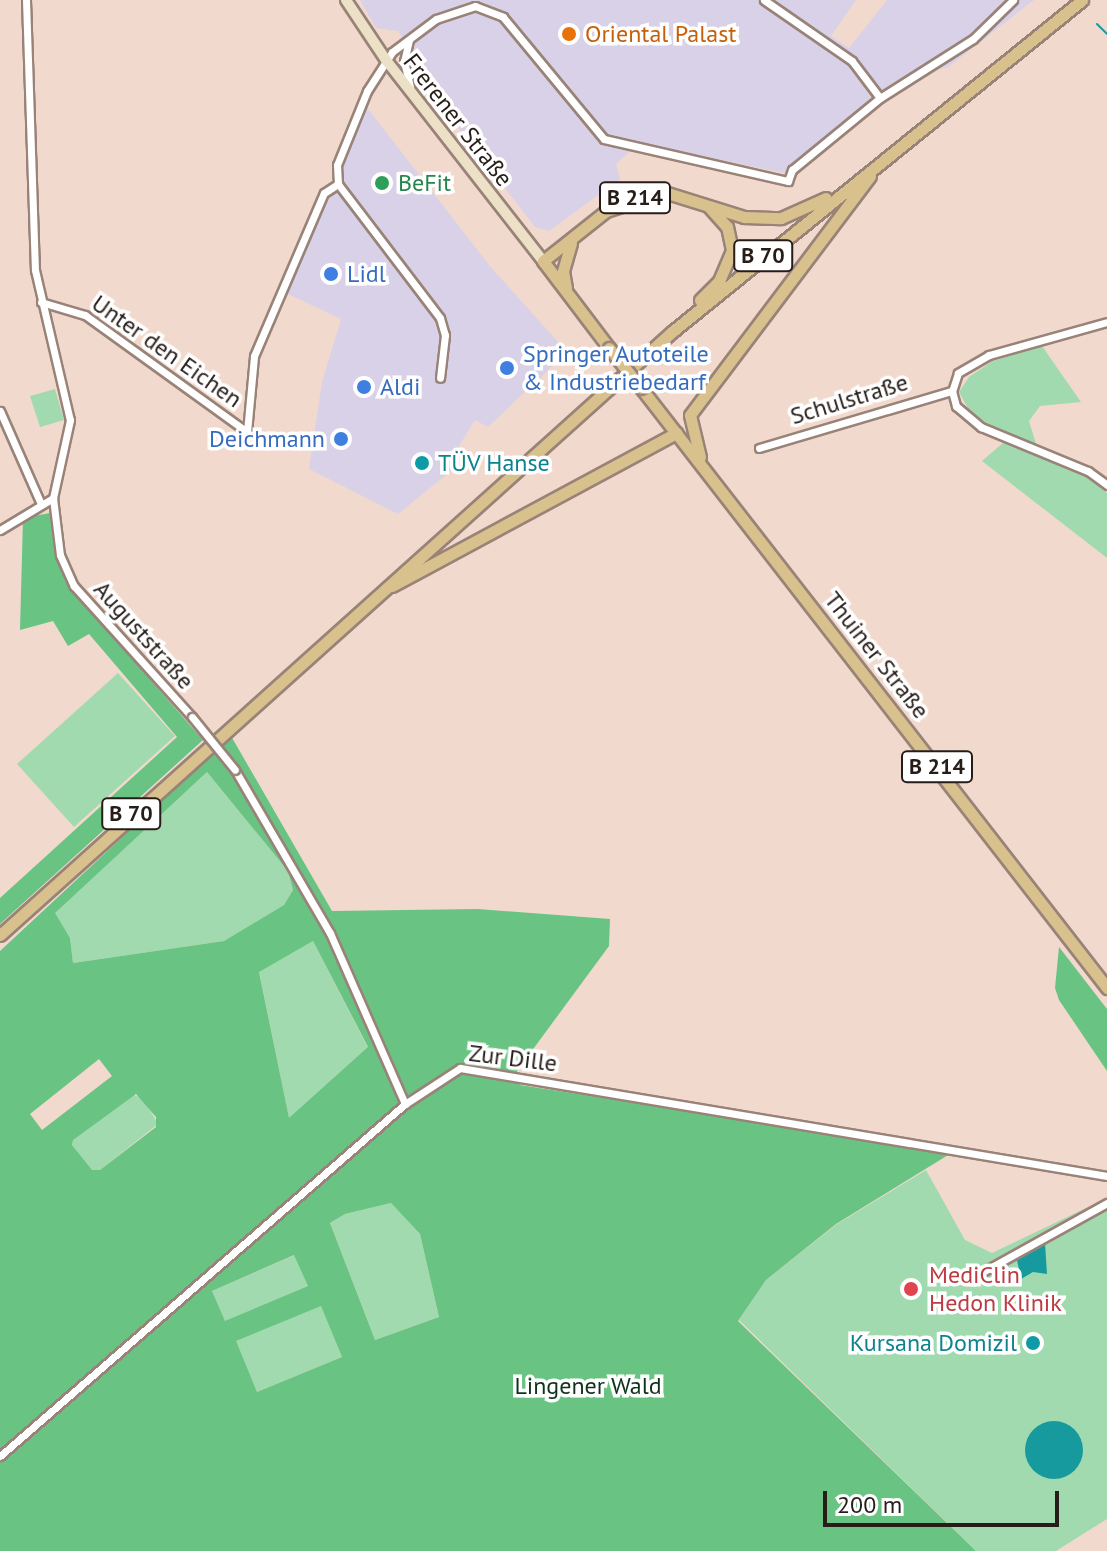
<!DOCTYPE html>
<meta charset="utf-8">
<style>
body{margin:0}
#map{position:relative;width:1107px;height:1551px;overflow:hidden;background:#f2d9cd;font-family:"PT Sans",sans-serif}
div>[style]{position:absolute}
.commercial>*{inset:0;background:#d8d1e7}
.green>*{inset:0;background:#a2daaf}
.forest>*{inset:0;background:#69c383}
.water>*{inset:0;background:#179a9e}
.round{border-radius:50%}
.stream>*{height:2px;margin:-1px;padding:0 1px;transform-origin:1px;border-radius:1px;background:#179a9e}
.roads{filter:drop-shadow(2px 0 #998378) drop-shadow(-2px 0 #998378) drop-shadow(0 2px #998378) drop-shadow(0 -2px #998378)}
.minor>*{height:7px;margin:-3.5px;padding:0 3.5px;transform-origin:3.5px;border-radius:3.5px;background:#fff}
.secondary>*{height:10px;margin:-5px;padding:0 5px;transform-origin:5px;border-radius:5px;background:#ece0c6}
.primary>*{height:11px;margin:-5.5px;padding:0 5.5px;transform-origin:5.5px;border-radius:5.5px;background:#d9c18d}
.bridges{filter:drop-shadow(2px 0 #998378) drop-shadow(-2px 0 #998378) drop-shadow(0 2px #998378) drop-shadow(0 -2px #998378)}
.minor-bridge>*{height:7px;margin:-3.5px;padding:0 3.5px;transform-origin:3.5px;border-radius:3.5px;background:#fff}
.primary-bridge>*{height:11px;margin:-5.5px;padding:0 5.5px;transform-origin:5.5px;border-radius:5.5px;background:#d9c18d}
.dots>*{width:22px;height:22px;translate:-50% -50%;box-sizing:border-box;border:4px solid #fff;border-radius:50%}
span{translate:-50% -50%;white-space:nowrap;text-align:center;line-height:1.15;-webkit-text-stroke:7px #fff;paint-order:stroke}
.shield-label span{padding:2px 6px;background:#fff;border:2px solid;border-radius:6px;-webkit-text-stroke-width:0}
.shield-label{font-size:22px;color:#261d19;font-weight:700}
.food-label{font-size:24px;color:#c56008}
.left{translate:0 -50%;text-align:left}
.street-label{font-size:24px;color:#261d19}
.leisure-label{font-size:24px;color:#27864d}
.shop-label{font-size:24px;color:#366cbe}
.right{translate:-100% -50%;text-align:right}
.culture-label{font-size:24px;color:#0d838f}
.health-label{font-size:24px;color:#be3a42}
.park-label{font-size:24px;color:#0d341a}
.scale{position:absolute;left:823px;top:1491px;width:236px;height:36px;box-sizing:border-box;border:4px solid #261d19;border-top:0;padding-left:10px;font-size:24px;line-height:28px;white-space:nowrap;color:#261d19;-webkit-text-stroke:6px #fff;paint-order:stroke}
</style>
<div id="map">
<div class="commercial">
<div style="clip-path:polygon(360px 0,856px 0,831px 36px,849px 48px,887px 0,1034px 0,948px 67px,923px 73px,788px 174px,639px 143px,616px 164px,620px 179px,549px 231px,535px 227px,431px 92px,415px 54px,398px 31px,376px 28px)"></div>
<div style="clip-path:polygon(365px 105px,489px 265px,567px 352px,488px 427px,475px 420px,449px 462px,452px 470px,398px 514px,309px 469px,322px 382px,341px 319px,284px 292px)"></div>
</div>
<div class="green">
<div style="clip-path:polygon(1042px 346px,1081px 402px,1040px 406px,1029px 421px,1036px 444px,992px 427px,969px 410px,959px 392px,969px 377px,993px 361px)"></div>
<div style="clip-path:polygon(55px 389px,64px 420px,40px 427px,30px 396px)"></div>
<div style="clip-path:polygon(1003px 443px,1085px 475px,1107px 493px,1107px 558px,982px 461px)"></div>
<div style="clip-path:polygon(118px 673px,175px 736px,74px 827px,17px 764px)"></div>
<div style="clip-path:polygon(207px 772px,288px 871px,293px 890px,284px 905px,224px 941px,73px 963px,70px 938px,54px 913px)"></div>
<div style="clip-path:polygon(313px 941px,368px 1048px,289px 1119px,259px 971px)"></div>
<div style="clip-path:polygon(133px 1095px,143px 1098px,158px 1124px,100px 1170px,92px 1171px,72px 1145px,73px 1139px)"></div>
<div style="clip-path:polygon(926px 1170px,965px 1240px,992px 1253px,1107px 1198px,1107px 1519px,1056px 1551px,976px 1551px,739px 1320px,766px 1280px,837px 1224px)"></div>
<div style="clip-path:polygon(391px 1203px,420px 1234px,439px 1317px,375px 1340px,330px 1223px,345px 1214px)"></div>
<div style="clip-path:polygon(295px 1255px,308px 1286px,225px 1322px,212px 1291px)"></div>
<div style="clip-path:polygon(321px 1305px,342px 1357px,257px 1392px,235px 1341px)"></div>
</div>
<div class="forest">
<div style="clip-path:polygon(50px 513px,55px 555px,70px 588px,203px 740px,0 924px,0 898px,177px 737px,89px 634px,68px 646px,53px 621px,20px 630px,23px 518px)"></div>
<div style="clip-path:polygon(evenodd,231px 736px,332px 911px,478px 909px,610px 919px,609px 946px,517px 1071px,520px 1085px,953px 1152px,836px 1224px,766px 1280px,738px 1321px,976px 1551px,0 1551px,0 951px,231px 736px,207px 772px,288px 871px,293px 890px,284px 905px,224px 941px,73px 963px,70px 938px,55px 913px,207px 772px,231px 736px,313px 941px,368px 1047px,289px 1118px,259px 972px,313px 941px,231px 736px,99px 1059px,112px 1076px,42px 1130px,30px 1114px,99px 1059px,231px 736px,136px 1094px,156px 1117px,156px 1127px,100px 1170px,92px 1170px,72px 1145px,73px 1140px,136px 1094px,231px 736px,391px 1203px,420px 1234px,439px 1317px,375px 1340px,330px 1223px,345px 1214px,391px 1203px,231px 736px,294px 1255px,308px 1286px,225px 1321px,212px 1291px,294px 1255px,231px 736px,321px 1306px,342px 1357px,257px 1392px,236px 1341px,321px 1306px)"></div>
<div style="clip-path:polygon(1059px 947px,1107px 1009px,1107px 1071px,1059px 1000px,1055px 988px)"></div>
</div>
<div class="water">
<div style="clip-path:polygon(1045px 1243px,1047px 1274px,1033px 1272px,1021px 1279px,1017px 1260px)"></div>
<div class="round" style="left:1025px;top:1421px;width:58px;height:58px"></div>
</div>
<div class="stream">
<div style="left:1097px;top:24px;width:14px;rotate:45deg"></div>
</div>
<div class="roads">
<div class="minor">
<div style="left:26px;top:0;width:270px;rotate:88.1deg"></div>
<div style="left:35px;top:270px;width:154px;rotate:76.9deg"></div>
<div style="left:70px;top:420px;width:80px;rotate:102.3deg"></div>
<div style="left:53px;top:498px;width:57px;rotate:83deg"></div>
<div style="left:60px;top:555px;width:34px;rotate:66deg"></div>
<div style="left:74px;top:586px;width:176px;rotate:48deg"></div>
<div style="left:764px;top:0;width:107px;rotate:34.7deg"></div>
<div style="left:852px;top:61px;width:46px;rotate:52.9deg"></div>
<div style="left:409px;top:40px;width:22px;rotate:103deg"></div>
<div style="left:404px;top:61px;width:27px;rotate:77deg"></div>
<div style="left:338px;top:184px;width:168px;rotate:52.7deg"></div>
<div style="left:440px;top:318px;width:18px;rotate:74deg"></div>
<div style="left:445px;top:335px;width:43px;rotate:96.6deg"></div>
<div style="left:41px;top:302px;width:46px;rotate:16.5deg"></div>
<div style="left:85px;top:315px;width:200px;rotate:35.8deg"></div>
<div style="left:247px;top:432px;width:76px;rotate:-84.7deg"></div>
<div style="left:254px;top:356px;width:177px;rotate:-66.8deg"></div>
<div style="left:324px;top:193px;width:17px;rotate:-33deg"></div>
<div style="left:338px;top:184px;width:19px;rotate:-93deg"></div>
<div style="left:337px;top:165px;width:80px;rotate:-67.9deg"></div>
<div style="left:367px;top:91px;width:46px;rotate:-57.3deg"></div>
<div style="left:392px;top:52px;width:55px;rotate:-36.9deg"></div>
<div style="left:436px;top:19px;width:41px;rotate:-18.4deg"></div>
<div style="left:475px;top:6px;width:30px;rotate:21deg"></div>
<div style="left:503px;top:17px;width:158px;rotate:50.4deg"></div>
<div style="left:604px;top:139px;width:189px;rotate:12.9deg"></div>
<div style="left:788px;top:181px;width:12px;rotate:-70deg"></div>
<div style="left:792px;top:170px;width:114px;rotate:-39.3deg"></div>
<div style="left:880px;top:98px;width:110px;rotate:-32.4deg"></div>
<div style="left:973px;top:39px;width:56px;rotate:-44.3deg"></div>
<div style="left:1107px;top:322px;width:123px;rotate:164.4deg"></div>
<div style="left:989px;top:355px;width:36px;rotate:150deg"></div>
<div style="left:958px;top:373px;width:19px;rotate:108deg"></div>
<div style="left:952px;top:391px;width:16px;rotate:75deg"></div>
<div style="left:956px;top:406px;width:33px;rotate:40deg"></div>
<div style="left:981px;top:427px;width:116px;rotate:22.4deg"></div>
<div style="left:1088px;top:471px;width:24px;rotate:36deg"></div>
<div style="left:0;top:411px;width:102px;rotate:66.2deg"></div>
<div style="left:759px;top:448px;width:201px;rotate:-16.5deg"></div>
<div style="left:0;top:530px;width:62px;rotate:-31.1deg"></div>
<div style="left:235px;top:770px;width:189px;rotate:59.8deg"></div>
<div style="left:330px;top:933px;width:187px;rotate:66.3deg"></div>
<div style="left:977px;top:1275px;width:149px;rotate:-29deg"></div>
<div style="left:0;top:1456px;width:537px;rotate:-41deg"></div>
<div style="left:405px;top:1104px;width:66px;rotate:-33.2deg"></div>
<div style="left:460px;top:1068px;width:656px;rotate:9.48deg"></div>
</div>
<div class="secondary">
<div style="left:346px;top:0;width:72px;rotate:56.3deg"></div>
<div style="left:386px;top:60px;width:255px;rotate:52deg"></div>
</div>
<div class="primary">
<div style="left:566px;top:288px;width:17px;rotate:-100deg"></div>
<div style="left:563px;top:271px;width:29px;rotate:-74deg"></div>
<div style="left:700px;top:300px;width:27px;rotate:-45deg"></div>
<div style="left:719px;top:281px;width:34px;rotate:-67deg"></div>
<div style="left:732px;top:250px;width:24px;rotate:-102deg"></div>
<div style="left:727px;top:227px;width:27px;rotate:-132deg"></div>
<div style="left:609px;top:348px;width:109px;rotate:-127.2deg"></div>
<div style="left:543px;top:261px;width:80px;rotate:-38.4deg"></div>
<div style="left:606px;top:211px;width:61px;rotate:-18.1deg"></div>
<div style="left:664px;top:192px;width:84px;rotate:17.4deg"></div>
<div style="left:744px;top:217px;width:37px;rotate:2deg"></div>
<div style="left:781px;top:218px;width:49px;rotate:-24deg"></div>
<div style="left:641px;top:388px;width:760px;rotate:52.16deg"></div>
<div style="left:700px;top:457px;width:43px;rotate:-103.4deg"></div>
<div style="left:690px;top:415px;width:299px;rotate:-53deg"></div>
<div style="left:392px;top:586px;width:323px;rotate:-28.3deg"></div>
<div style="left:0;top:935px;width:904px;rotate:-41.91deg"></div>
<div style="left:673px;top:331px;width:526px;rotate:-38.98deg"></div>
</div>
</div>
<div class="bridges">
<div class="minor-bridge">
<div style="left:192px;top:717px;width:68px;rotate:50.9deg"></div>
</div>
<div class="primary-bridge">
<div style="left:609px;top:348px;width:51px;rotate:51.3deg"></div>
</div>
</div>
<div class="dots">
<div style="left:569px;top:34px;background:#e8710a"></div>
<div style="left:382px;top:183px;background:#2e9e5b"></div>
<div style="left:331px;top:274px;background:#3f7fe0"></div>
<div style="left:507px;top:368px;background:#3f7fe0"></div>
<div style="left:364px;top:387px;background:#3f7fe0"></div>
<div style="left:341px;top:439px;background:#3f7fe0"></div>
<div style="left:422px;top:463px;background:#0f9aa8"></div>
<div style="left:911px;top:1289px;background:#e0444e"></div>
<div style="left:1033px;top:1343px;background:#0f9aa8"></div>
</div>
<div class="shield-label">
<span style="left:635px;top:198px">B 214</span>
<span style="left:763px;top:256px">B 70</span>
<span style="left:937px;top:767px">B 214</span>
<span style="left:131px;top:814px">B 70</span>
</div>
<div class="food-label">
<span class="left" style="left:585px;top:34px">Oriental Palast</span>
</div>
<div class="street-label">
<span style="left:458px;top:120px;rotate:52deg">Frerener Straße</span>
<span style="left:167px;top:351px;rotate:35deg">Unter den Eichen</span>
<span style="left:849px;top:399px;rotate:-17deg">Schulstraße</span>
<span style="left:144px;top:635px;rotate:48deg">Auguststraße</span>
<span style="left:877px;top:655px;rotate:52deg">Thuiner Straße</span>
<span style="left:513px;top:1058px;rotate:7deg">Zur Dille</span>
</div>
<div class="leisure-label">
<span class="left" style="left:398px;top:183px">BeFit</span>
</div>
<div class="shop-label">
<span class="left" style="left:347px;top:274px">Lidl</span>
<span class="left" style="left:523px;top:368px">Springer Autoteile<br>&amp; Industriebedarf</span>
<span class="left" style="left:380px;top:387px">Aldi</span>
<span class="right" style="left:325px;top:439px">Deichmann</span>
</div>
<div class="culture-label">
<span class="left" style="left:438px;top:463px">TÜV Hanse</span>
<span class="right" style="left:1017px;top:1343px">Kursana Domizil</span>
</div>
<div class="health-label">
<span class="left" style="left:929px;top:1289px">MediClin<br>Hedon Klinik</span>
</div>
<div class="park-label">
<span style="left:588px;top:1386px">Lingener Wald</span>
</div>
<div class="scale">200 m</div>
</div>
